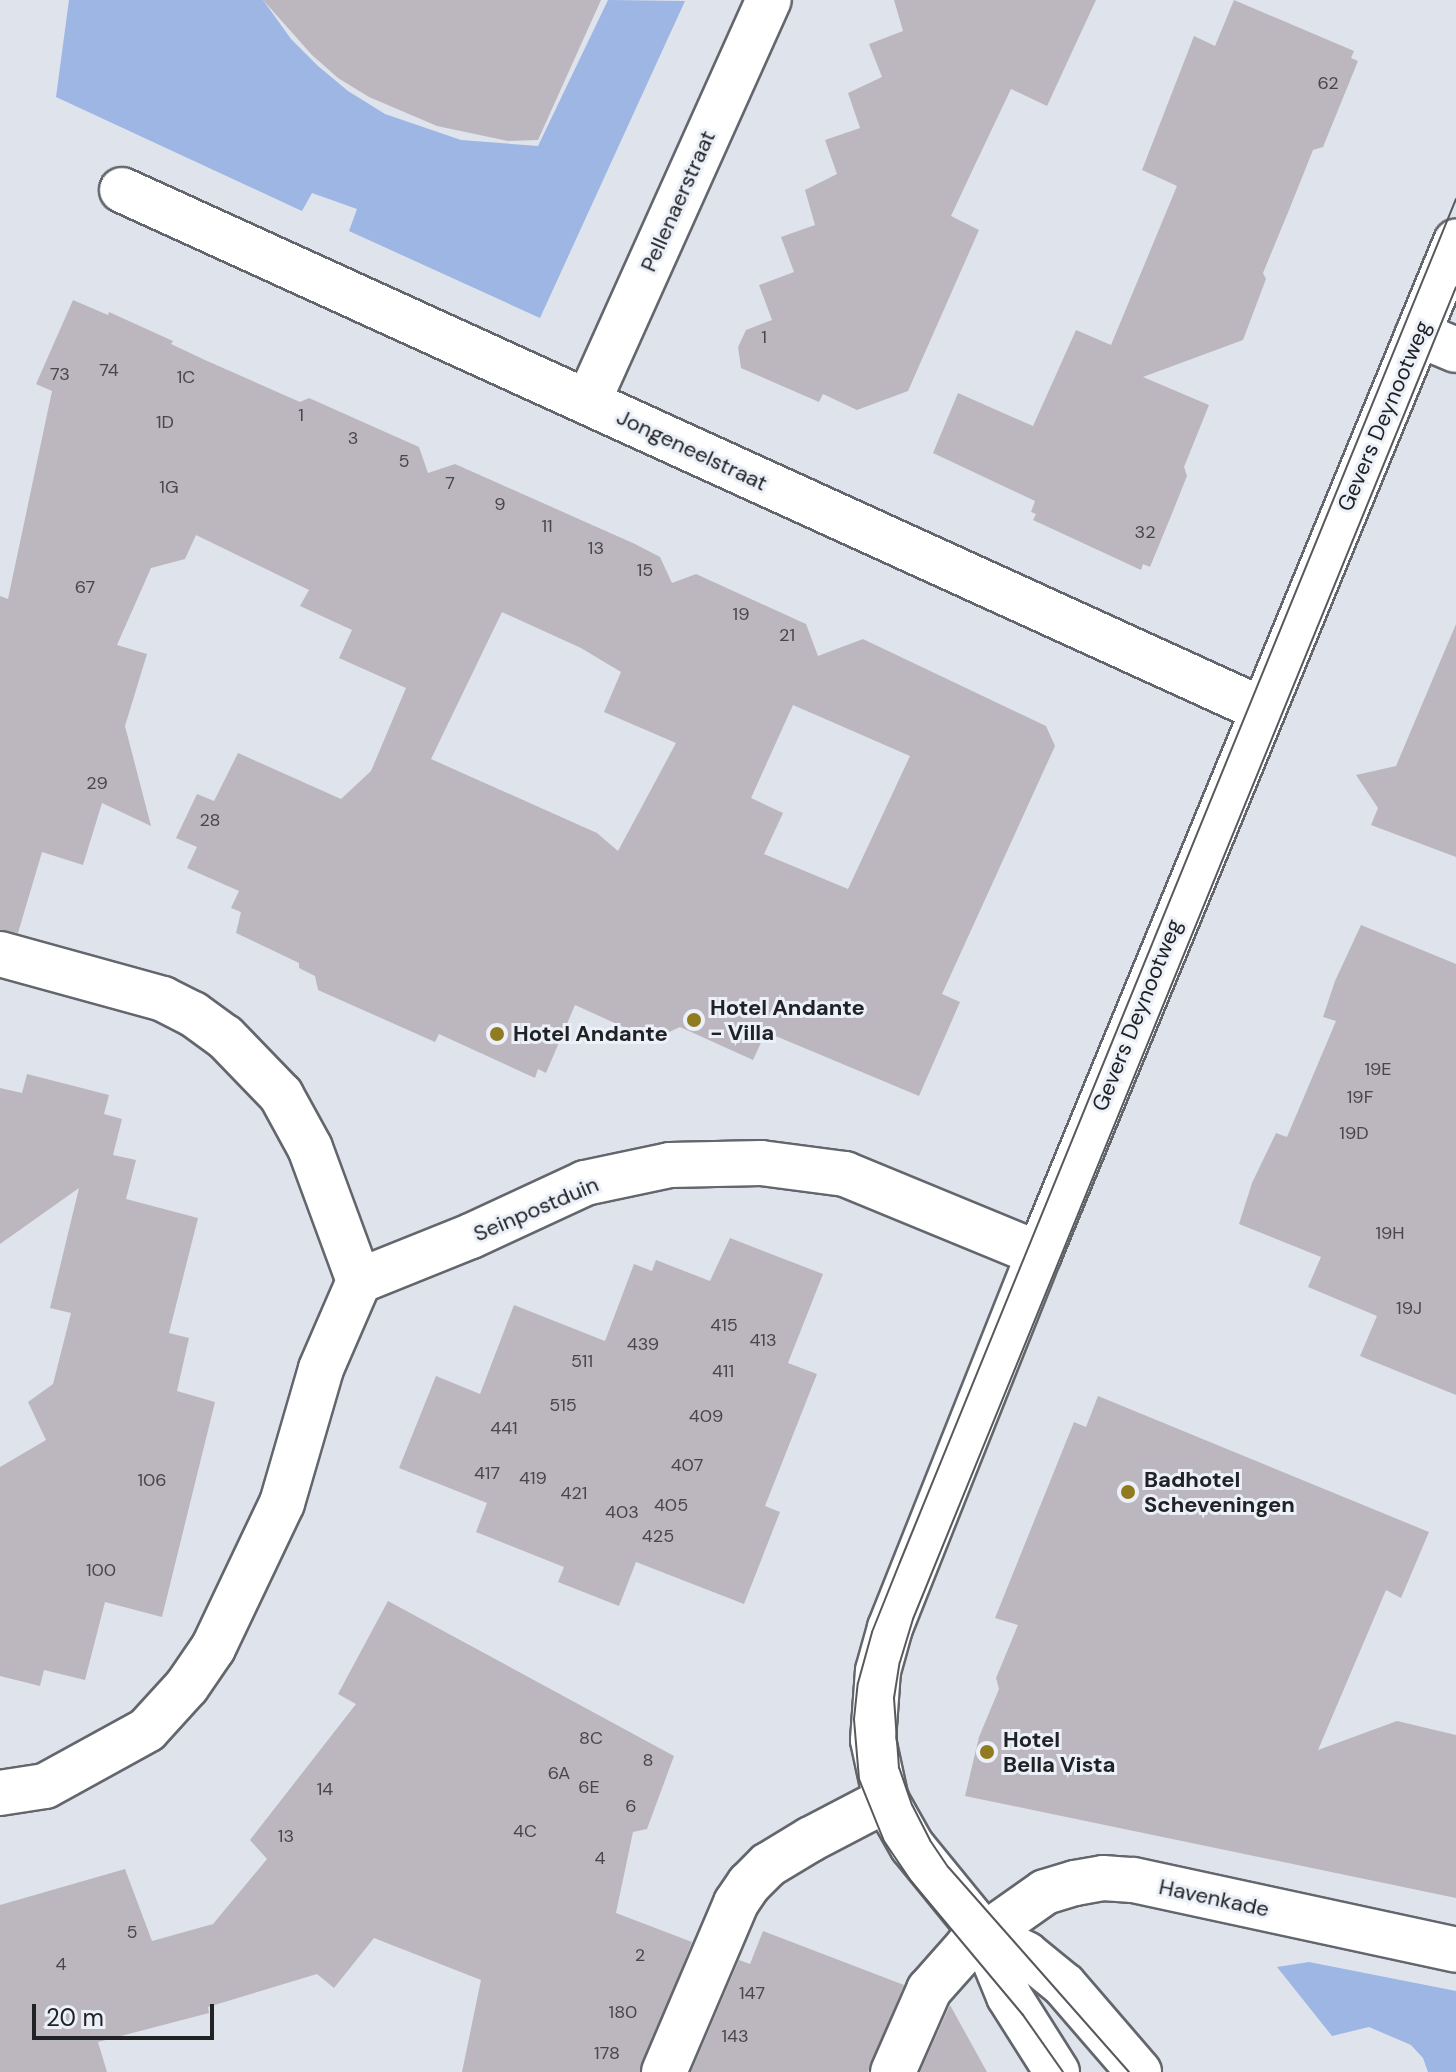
<!DOCTYPE html>
<style>
body{margin:0}
#map{position:relative;width:1456px;height:2072px;overflow:hidden;background:#dfe3eb;font-family:"DM Sans",sans-serif}
div>[style]{position:absolute}
.green>*{inset:0;background:#9db6e4}
.building>*{inset:0;background:#bcb7bf}
.roads{filter:drop-shadow(2px 0 #63676d) drop-shadow(-2px 0 #63676d) drop-shadow(0 2px #63676d) drop-shadow(0 -2px #63676d)}
.street>*{height:44px;margin:-22px;padding:0 22px;transform-origin:22px;border-radius:22px;background:#fff}
.secondary>*{height:44px;margin:-22px;padding:0 22px;transform-origin:22px;border-radius:22px;background:#fff}
.tram>*{height:2px;margin:-1px;padding:0 1px;transform-origin:1px;border-radius:1px;background:#57595d}
.dots>*{width:22px;height:22px;translate:-50% -50%;box-sizing:border-box;border:4px solid #ecf0f8;border-radius:50%}
span{translate:-50% -50%;white-space:nowrap;text-align:center;line-height:1.15;-webkit-text-stroke:6px #ecf0f8;paint-order:stroke}
.number-label{font-size:18px;color:#47474b}
.number-label span{-webkit-text-stroke-width:0}
.street-label{font-size:22px;color:#202224}
.poi-label{font-size:22px;color:#202224;font-weight:700}
.left{translate:0 -50%;text-align:left}
.scale{position:absolute;left:32px;top:2004px;width:182px;height:36px;box-sizing:border-box;border:4px solid #202224;border-top:0;padding-left:10px;font-size:24px;line-height:28px;white-space:nowrap;color:#202224;-webkit-text-stroke:6px #ecf0f8;paint-order:stroke}
</style>
<div id="map">
<div class="green">
<div style="clip-path:polygon(69px 0,263px 0,291px 39px,318px 66px,348px 91px,385px 114px,461px 140px,538px 146px,608px 0,685px 1px,540px 318px,349px 231px,357px 209px,312px 193px,302px 211px,56px 97px)"></div>
<div style="clip-path:polygon(1309px 1962px,1456px 1991px,1456px 2072px,1428px 2072px,1423px 2058px,1411px 2045px,1369px 2027px,1332px 2036px,1277px 1967px)"></div>
</div>
<div class="building">
<div style="clip-path:polygon(263px 0,601px 0,538px 140px,508px 141px,437px 126px,369px 97px,338px 78px,312px 55px)"></div>
<div style="clip-path:polygon(894px 0,1096px 0,1047px 106px,1011px 89px,973px 169px,951px 216px,979px 230px,908px 391px,857px 410px,823px 394px,819px 402px,741px 368px,738px 347px,746px 330px,772px 320px,759px 285px,794px 272px,781px 237px,815px 225px,805px 190px,837px 174px,825px 140px,860px 128px,848px 93px,882px 77px,869px 44px,903px 31px)"></div>
<div style="clip-path:polygon(1234px 0,1354px 51px,1351px 58px,1358px 61px,1323px 147px,1313px 150px,1289px 210px,1263px 273px,1266px 279px,1243px 340px,1143px 377px,1209px 405px,1184px 467px,1187px 476px,1173px 511px,1150px 567px,1143px 564px,1141px 570px,1033px 520px,1036px 514px,1031px 512px,1035px 501px,933px 453px,958px 393px,1033px 426px,1076px 330px,1111px 345px,1177px 186px,1142px 170px,1194px 36px,1215px 46px)"></div>
<div style="clip-path:polygon(evenodd,73px 300px,108px 315px,109px 312px,173px 341px,171px 344px,205px 360px,300px 402px,309px 398px,419px 447px,428px 473px,455px 464px,635px 544px,660px 557px,672px 583px,696px 574px,806px 624px,818px 656px,863px 639px,1046px 726px,1055px 746px,942px 994px,960px 1002px,919px 1096px,766px 1032px,753px 1060px,680px 1027px,652px 1040px,575px 1005px,546px 1073px,538px 1069px,535px 1078px,439px 1034px,435px 1042px,318px 990px,315px 976px,299px 968px,299px 963px,236px 933px,241px 912px,231px 908px,239px 891px,187px 868px,197px 847px,176px 838px,197px 794px,214px 801px,238px 753px,341px 799px,371px 771px,406px 688px,339px 658px,352px 630px,300px 606px,309px 590px,196px 535px,185px 559px,151px 568px,117px 645px,147px 654px,125px 726px,151px 826px,102px 803px,83px 865px,42px 852px,18px 933px,0 930px,0 596px,8px 599px,52px 391px,36px 384px,73px 300px,502px 612px,581px 648px,621px 672px,604px 712px,676px 743px,618px 851px,597px 833px,431px 759px,502px 612px,73px 300px,793px 705px,910px 756px,848px 889px,764px 854px,783px 813px,751px 798px,793px 705px)"></div>
<div style="clip-path:polygon(1456px 624px,1456px 857px,1371px 825px,1378px 808px,1356px 775px,1396px 766px)"></div>
<div style="clip-path:polygon(1361px 925px,1456px 964px,1456px 1395px,1360px 1356px,1377px 1316px,1308px 1287px,1321px 1257px,1239px 1224px,1252px 1183px,1276px 1133px,1287px 1137px,1336px 1021px,1323px 1017px,1335px 981px)"></div>
<div style="clip-path:polygon(27px 1074px,109px 1095px,104px 1114px,122px 1119px,113px 1155px,136px 1160px,126px 1199px,198px 1218px,169px 1333px,189px 1338px,177px 1391px,215px 1402px,162px 1617px,105px 1602px,85px 1680px,44px 1670px,40px 1686px,0 1676px,0 1467px,46px 1440px,28px 1402px,53px 1384px,71px 1313px,50px 1308px,79px 1188px,0 1244px,0 1088px,22px 1093px)"></div>
<div style="clip-path:polygon(730px 1238px,823px 1274px,788px 1363px,817px 1374px,765px 1506px,780px 1512px,744px 1604px,636px 1562px,619px 1606px,558px 1582px,564px 1567px,476px 1532px,487px 1503px,399px 1468px,436px 1376px,480px 1394px,514px 1305px,605px 1341px,634px 1264px,652px 1271px,656px 1260px,710px 1281px)"></div>
<div style="clip-path:polygon(1098px 1396px,1429px 1532px,1401px 1598px,1386px 1590px,1318px 1750px,1397px 1721px,1456px 1735px,1456px 1898px,965px 1796px,979px 1737px,999px 1689px,996px 1678px,1018px 1625px,995px 1618px,1074px 1422px,1086px 1427px)"></div>
<div style="clip-path:polygon(388px 1601px,674px 1756px,647px 1829px,633px 1832px,616px 1913px,692px 1942px,640px 2072px,462px 2072px,481px 1980px,374px 1938px,334px 1988px,317px 1974px,208px 2007px,209px 2013px,98px 2042px,107px 2072px,0 2072px,0 1905px,125px 1869px,152px 1941px,213px 1924px,267px 1859px,250px 1840px,356px 1704px,338px 1694px)"></div>
<div style="clip-path:polygon(763px 1931px,904px 1985px,868px 2072px,691px 2072px,739px 1960px,750px 1964px)"></div>
<div style="clip-path:polygon(950px 2005px,987px 2072px,920px 2072px)"></div>
</div>
<div class="roads">
<div class="street">
<div style="left:122px;top:190px;width:1252px;rotate:24.5deg"></div>
<div style="left:1418px;top:334px;width:41px;rotate:22.8deg"></div>
<div style="left:588px;top:402px;width:441px;rotate:-65.8deg"></div>
<div style="left:0;top:954px;width:169px;rotate:15.4deg"></div>
<div style="left:163px;top:999px;width:34px;rotate:27deg"></div>
<div style="left:193px;top:1014px;width:39px;rotate:36deg"></div>
<div style="left:225px;top:1037px;width:81px;rotate:46deg"></div>
<div style="left:281px;top:1095px;width:60px;rotate:61.3deg"></div>
<div style="left:310px;top:1148px;width:142px;rotate:69.8deg"></div>
<div style="left:359px;top:1281px;width:96px;rotate:113.4deg"></div>
<div style="left:321px;top:1369px;width:140px;rotate:106.2deg"></div>
<div style="left:282px;top:1503px;width:161px;rotate:115.4deg"></div>
<div style="left:213px;top:1648px;width:46px;rotate:124.4deg"></div>
<div style="left:187px;top:1686px;width:59px;rotate:132.3deg"></div>
<div style="left:147px;top:1730px;width:116px;rotate:151.2deg"></div>
<div style="left:45px;top:1786px;width:46px;rotate:171.2deg"></div>
<div style="left:359px;top:1281px;width:121px;rotate:-21.9deg"></div>
<div style="left:471px;top:1236px;width:126px;rotate:-24.9deg"></div>
<div style="left:585px;top:1183px;width:87px;rotate:-12deg"></div>
<div style="left:670px;top:1165px;width:91px;rotate:-1.3deg"></div>
<div style="left:761px;top:1163px;width:85px;rotate:7.5deg"></div>
<div style="left:845px;top:1174px;width:210px;rotate:22.4deg"></div>
<div style="left:664px;top:2072px;width:184px;rotate:-66.9deg"></div>
<div style="left:736px;top:1903px;width:23px;rotate:-56deg"></div>
<div style="left:749px;top:1884px;width:27px;rotate:-45deg"></div>
<div style="left:768px;top:1865px;width:50px;rotate:-31.2deg"></div>
<div style="left:811px;top:1839px;width:85px;rotate:-27.5deg"></div>
<div style="left:893px;top:2072px;width:90px;rotate:-66.3deg"></div>
<div style="left:929px;top:1990px;width:57px;rotate:-48.5deg"></div>
<div style="left:967px;top:1947px;width:95px;rotate:-35.2deg"></div>
<div style="left:1045px;top:1892px;width:31px;rotate:-17deg"></div>
<div style="left:1075px;top:1883px;width:28px;rotate:-10deg"></div>
<div style="left:1103px;top:1878px;width:30px;rotate:4deg"></div>
<div style="left:1133px;top:1880px;width:330px;rotate:12.2deg"></div>
</div>
<div class="secondary">
<div style="left:983px;top:1933px;width:48px;rotate:26deg"></div>
<div style="left:1026px;top:1954px;width:49px;rotate:39.2deg"></div>
<div style="left:1064px;top:1985px;width:115px;rotate:49.2deg"></div>
<div style="left:1057px;top:2072px;width:90px;rotate:-122.3deg"></div>
<div style="left:1009px;top:1996px;width:68px;rotate:-112.4deg"></div>
<div style="left:983px;top:1933px;width:112px;rotate:-129.2deg"></div>
<div style="left:912px;top:1846px;width:53px;rotate:-119.5deg"></div>
<div style="left:886px;top:1800px;width:61px;rotate:-102.2deg"></div>
<div style="left:873px;top:1740px;width:69px;rotate:-85.9deg"></div>
<div style="left:878px;top:1671px;width:45px;rotate:-74.4deg"></div>
<div style="left:890px;top:1628px;width:403px;rotate:-68.3deg"></div>
<div style="left:1039px;top:1254px;width:1095px;rotate:-67.61deg"></div>
</div>
</div>
<div class="tram">
<div style="left:1063px;top:2072px;width:70px;rotate:-125.1deg"></div>
<div style="left:1023px;top:2015px;width:175px;rotate:-129.9deg"></div>
<div style="left:911px;top:1881px;width:48px;rotate:-124deg"></div>
<div style="left:884px;top:1841px;width:67px;rotate:-112deg"></div>
<div style="left:859px;top:1779px;width:60px;rotate:-94.8deg"></div>
<div style="left:854px;top:1719px;width:36px;rotate:-84deg"></div>
<div style="left:858px;top:1683px;width:53px;rotate:-74.6deg"></div>
<div style="left:872px;top:1632px;width:75px;rotate:-68.2deg"></div>
<div style="left:900px;top:1562px;width:1472px;rotate:-67.81deg"></div>
<div style="left:1129px;top:2072px;width:273px;rotate:-131.4deg"></div>
<div style="left:948px;top:1867px;width:32px;rotate:-124deg"></div>
<div style="left:930px;top:1840px;width:39px;rotate:-117deg"></div>
<div style="left:912px;top:1805px;width:39px;rotate:-109deg"></div>
<div style="left:899px;top:1768px;width:70px;rotate:-94.1deg"></div>
<div style="left:894px;top:1698px;width:36px;rotate:-81deg"></div>
<div style="left:900px;top:1662px;width:45px;rotate:-73.2deg"></div>
<div style="left:913px;top:1619px;width:1438px;rotate:-67.82deg"></div>
</div>
<div class="dots">
<div style="left:694px;top:1020px;background:#917b21"></div>
<div style="left:497px;top:1034px;background:#917b21"></div>
<div style="left:1128px;top:1492px;background:#917b21"></div>
<div style="left:987px;top:1752px;background:#917b21"></div>
</div>
<div class="number-label">
<span style="left:1328px;top:83px">62</span>
<span style="left:764px;top:337px">1</span>
<span style="left:109px;top:370px">74</span>
<span style="left:60px;top:374px">73</span>
<span style="left:186px;top:377px">1C</span>
<span style="left:301px;top:415px">1</span>
<span style="left:165px;top:422px">1D</span>
<span style="left:353px;top:438px">3</span>
<span style="left:404px;top:461px">5</span>
<span style="left:450px;top:483px">7</span>
<span style="left:169px;top:487px">1G</span>
<span style="left:500px;top:504px">9</span>
<span style="left:547px;top:526px">11</span>
<span style="left:1145px;top:532px">32</span>
<span style="left:596px;top:548px">13</span>
<span style="left:645px;top:570px">15</span>
<span style="left:85px;top:587px">67</span>
<span style="left:741px;top:614px">19</span>
<span style="left:787px;top:635px">21</span>
<span style="left:97px;top:783px">29</span>
<span style="left:210px;top:820px">28</span>
<span style="left:1378px;top:1069px">19E</span>
<span style="left:1360px;top:1097px">19F</span>
<span style="left:1354px;top:1133px">19D</span>
<span style="left:1390px;top:1233px">19H</span>
<span style="left:1409px;top:1308px">19J</span>
<span style="left:724px;top:1325px">415</span>
<span style="left:763px;top:1340px">413</span>
<span style="left:643px;top:1344px">439</span>
<span style="left:582px;top:1361px">511</span>
<span style="left:723px;top:1371px">411</span>
<span style="left:563px;top:1405px">515</span>
<span style="left:706px;top:1416px">409</span>
<span style="left:504px;top:1428px">441</span>
<span style="left:687px;top:1465px">407</span>
<span style="left:487px;top:1473px">417</span>
<span style="left:533px;top:1478px">419</span>
<span style="left:152px;top:1480px">106</span>
<span style="left:574px;top:1493px">421</span>
<span style="left:671px;top:1505px">405</span>
<span style="left:622px;top:1512px">403</span>
<span style="left:658px;top:1536px">425</span>
<span style="left:101px;top:1570px">100</span>
<span style="left:591px;top:1738px">8C</span>
<span style="left:648px;top:1760px">8</span>
<span style="left:559px;top:1773px">6A</span>
<span style="left:589px;top:1787px">6E</span>
<span style="left:325px;top:1789px">14</span>
<span style="left:631px;top:1806px">6</span>
<span style="left:525px;top:1831px">4C</span>
<span style="left:286px;top:1836px">13</span>
<span style="left:600px;top:1858px">4</span>
<span style="left:132px;top:1932px">5</span>
<span style="left:640px;top:1955px">2</span>
<span style="left:61px;top:1964px">4</span>
<span style="left:752px;top:1993px">147</span>
<span style="left:623px;top:2012px">180</span>
<span style="left:735px;top:2036px">143</span>
<span style="left:607px;top:2053px">178</span>
</div>
<div class="street-label">
<span style="left:678px;top:201px;rotate:-66deg">Pellenaerstraat</span>
<span style="left:1384px;top:416px;rotate:-67deg">Gevers Deynootweg</span>
<span style="left:692px;top:450px;rotate:25deg">Jongeneelstraat</span>
<span style="left:1137px;top:1015px;rotate:-68deg">Gevers Deynootweg</span>
<span style="left:536px;top:1209px;rotate:-23deg">Seinpostduin</span>
<span style="left:1214px;top:1898px;rotate:12deg">Havenkade</span>
</div>
<div class="poi-label">
<span class="left" style="left:710px;top:1020px">Hotel Andante<br>- Villa</span>
<span class="left" style="left:513px;top:1034px">Hotel Andante</span>
<span class="left" style="left:1144px;top:1492px">Badhotel<br>Scheveningen</span>
<span class="left" style="left:1003px;top:1752px">Hotel<br>Bella Vista</span>
</div>
<div class="scale">20 m</div>
</div>
